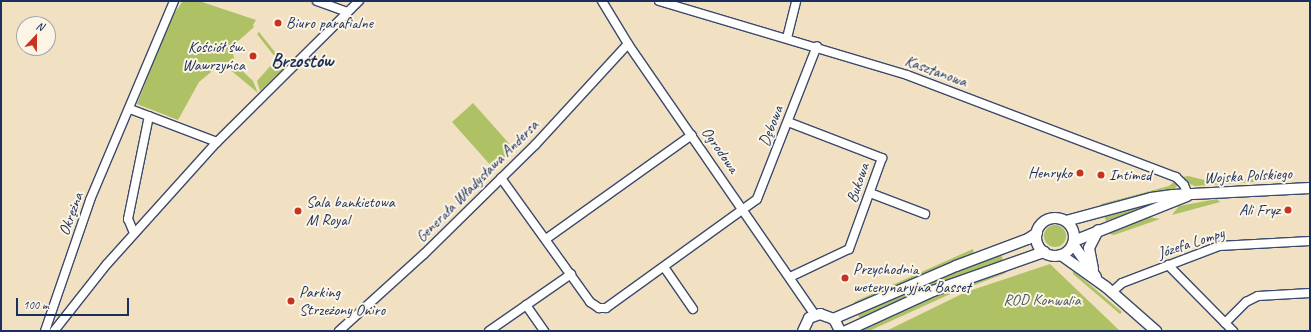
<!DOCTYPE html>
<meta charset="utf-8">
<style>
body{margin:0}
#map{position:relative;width:1311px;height:332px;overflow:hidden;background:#f1e1c2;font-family:Caveat,sans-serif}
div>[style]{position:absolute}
.green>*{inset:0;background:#aec165}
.round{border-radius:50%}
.roads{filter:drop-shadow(1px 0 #3b4a6d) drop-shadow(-1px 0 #3b4a6d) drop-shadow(0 1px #3b4a6d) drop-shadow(0 -1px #3b4a6d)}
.minor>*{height:8px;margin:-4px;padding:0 4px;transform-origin:4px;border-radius:4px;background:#fff}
.tertiary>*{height:10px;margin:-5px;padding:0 5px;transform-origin:5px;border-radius:5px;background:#fff}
.tertiary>.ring{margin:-5px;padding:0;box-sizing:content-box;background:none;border:10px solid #fff;border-radius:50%}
.dots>*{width:11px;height:11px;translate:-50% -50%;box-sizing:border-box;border:2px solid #fcf5e5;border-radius:50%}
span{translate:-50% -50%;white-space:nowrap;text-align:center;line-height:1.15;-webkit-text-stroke:4px #fcf5e5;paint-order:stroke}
.poi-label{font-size:16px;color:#1b2f5e}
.left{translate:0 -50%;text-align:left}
.right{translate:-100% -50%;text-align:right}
.street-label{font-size:16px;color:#1b2f5e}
.park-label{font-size:16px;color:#475b60}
.district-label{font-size:20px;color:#1b2f5e;font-weight:700}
.frame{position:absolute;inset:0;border:2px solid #1b2f5e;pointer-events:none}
.north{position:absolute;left:16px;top:16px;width:40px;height:40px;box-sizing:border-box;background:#fcf5e5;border:1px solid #a2a6af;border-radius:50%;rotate:22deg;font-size:11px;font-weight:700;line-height:16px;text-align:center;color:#1b2f5e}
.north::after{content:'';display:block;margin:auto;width:14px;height:18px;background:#c8321e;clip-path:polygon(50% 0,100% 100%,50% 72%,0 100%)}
.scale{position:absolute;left:16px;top:298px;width:113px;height:18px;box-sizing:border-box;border:2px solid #1b2f5e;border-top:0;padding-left:5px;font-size:12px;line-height:14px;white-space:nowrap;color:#1b2f5e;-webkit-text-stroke:3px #fcf5e5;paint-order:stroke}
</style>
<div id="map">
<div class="green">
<div style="clip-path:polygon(183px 1px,199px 1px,256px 20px,253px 25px,254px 27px,236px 43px,233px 54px,236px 65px,253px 81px,258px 93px,222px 63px,199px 82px,178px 120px,137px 104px,160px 46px,173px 15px)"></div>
<div style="clip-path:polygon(259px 32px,286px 66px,260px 91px,257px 81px,273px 63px,275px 57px,257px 34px)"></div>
<div style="clip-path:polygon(473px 103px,514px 149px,493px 168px,452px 122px)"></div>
<div style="clip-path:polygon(1188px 176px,1209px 181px,1270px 178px,1253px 182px,1195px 186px,1187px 183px,1183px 177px)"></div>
<div style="clip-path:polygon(1175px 181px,1178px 185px,1174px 189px,1144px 195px,1101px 208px,1101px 204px,1169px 186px)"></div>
<div style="clip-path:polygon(1217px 199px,1220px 202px,1172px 215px,1179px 206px)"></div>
<div style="clip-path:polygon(1157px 201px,1160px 202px,1106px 221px,1104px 216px)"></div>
<div style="clip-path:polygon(1149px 217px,1160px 219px,1114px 235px,1110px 234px,1109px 231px)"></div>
<div class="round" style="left:1044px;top:225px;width:22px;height:22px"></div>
<div style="clip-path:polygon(973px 249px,974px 254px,854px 306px,854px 302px)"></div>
<div style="clip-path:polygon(1001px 254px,1003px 260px,860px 318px,857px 314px,934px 279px)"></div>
<div style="clip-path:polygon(1050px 264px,1120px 331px,886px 331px,966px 292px)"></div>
<div style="clip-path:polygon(1006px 268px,1006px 273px,948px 295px,869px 331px,865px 331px,864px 328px,926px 299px)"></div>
<div style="clip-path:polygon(1073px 271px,1088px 283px,1122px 312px,1120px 314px,1073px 274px)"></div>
</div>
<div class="roads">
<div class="minor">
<div style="left:317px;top:1px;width:32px;rotate:20deg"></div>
<div style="left:602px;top:1px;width:50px;rotate:58.8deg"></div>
<div style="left:628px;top:44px;width:329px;rotate:55.4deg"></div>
<div style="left:659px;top:1px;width:259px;rotate:16.6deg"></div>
<div style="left:907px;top:75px;width:288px;rotate:20.8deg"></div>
<div style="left:1176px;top:177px;width:11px;rotate:45deg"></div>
<div style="left:1184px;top:185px;width:11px;rotate:68deg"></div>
<div style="left:787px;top:38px;width:38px;rotate:-76deg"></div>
<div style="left:130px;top:109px;width:93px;rotate:20.8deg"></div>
<div style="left:788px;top:122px;width:101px;rotate:21deg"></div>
<div style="left:882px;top:158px;width:97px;rotate:109.9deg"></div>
<div style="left:849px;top:249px;width:65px;rotate:154.6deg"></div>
<div style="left:501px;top:178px;width:153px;rotate:54.3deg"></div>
<div style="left:590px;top:302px;width:11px;rotate:34deg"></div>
<div style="left:599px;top:308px;width:7px"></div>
<div style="left:606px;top:308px;width:186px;rotate:-35.8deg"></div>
<div style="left:757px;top:199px;width:164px;rotate:-68.6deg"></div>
<div style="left:870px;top:193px;width:59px;rotate:20.9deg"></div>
<div style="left:134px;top:233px;width:15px;rotate:-113deg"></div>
<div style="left:128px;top:219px;width:105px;rotate:-78.5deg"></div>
<div style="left:546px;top:239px;width:179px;rotate:-35.5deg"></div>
<div style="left:1168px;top:265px;width:93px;rotate:45.4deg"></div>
<div style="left:664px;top:267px;width:51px;rotate:55.4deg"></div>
<div style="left:1112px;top:292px;width:13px;rotate:-42deg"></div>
<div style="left:1122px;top:283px;width:104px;rotate:-20.9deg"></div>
<div style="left:1219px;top:246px;width:91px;rotate:-3.1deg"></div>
<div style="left:526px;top:305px;width:32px;rotate:55deg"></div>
<div style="left:1225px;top:323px;width:30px;rotate:-45deg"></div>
<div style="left:1246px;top:302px;width:13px;rotate:-27deg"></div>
<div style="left:1258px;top:296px;width:52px;rotate:-3.3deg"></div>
<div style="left:45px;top:331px;width:139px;rotate:-71deg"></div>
<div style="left:90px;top:200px;width:216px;rotate:-67.1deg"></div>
<div style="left:54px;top:331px;width:85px;rotate:-51.7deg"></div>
<div style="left:107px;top:264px;width:164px;rotate:-48deg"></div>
<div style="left:217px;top:142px;width:200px;rotate:-44.8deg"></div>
<div style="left:339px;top:331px;width:115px;rotate:-42.2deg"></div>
<div style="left:424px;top:254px;width:156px;rotate:-44.5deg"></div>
<div style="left:535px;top:145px;width:137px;rotate:-47.4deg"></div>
<div style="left:489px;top:331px;width:100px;rotate:-34.8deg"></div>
</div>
<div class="tertiary">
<div class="ring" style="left:1036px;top:218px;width:28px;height:28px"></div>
<div style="left:1066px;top:221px;width:88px;rotate:-15.1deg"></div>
<div style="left:1151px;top:198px;width:22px;rotate:-8deg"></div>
<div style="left:1173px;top:195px;width:137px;rotate:-2.9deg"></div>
<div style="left:1074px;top:241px;width:122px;rotate:-21.7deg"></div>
<div style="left:1073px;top:244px;width:40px;rotate:55.1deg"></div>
<div style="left:1061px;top:255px;width:55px;rotate:35.4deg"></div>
<div style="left:1106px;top:287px;width:67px;rotate:41.3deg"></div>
<div style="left:1093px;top:269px;width:21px;rotate:-101deg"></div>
<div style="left:1089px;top:248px;width:20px;rotate:-63deg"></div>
<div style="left:833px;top:319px;width:134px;rotate:-23.3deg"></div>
<div style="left:956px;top:266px;width:77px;rotate:-20.6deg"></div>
<div style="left:1028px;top:239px;width:11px;rotate:-34deg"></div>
<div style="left:803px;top:331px;width:14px;rotate:-65deg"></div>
<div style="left:809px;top:318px;width:12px;rotate:-20deg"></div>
<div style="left:820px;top:314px;width:15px;rotate:20deg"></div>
<div style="left:834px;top:319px;width:13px;rotate:63deg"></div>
<div style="left:846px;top:331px;width:96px;rotate:-24.7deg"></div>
<div style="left:933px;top:291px;width:118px;rotate:-19.4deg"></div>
</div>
</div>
<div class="dots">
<div style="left:278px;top:23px;background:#c8321e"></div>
<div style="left:253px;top:56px;background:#c8321e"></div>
<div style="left:1080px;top:173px;background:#c8321e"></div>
<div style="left:1101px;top:175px;background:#c8321e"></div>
<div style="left:1288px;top:210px;background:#c8321e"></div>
<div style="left:298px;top:211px;background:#c8321e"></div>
<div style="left:845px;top:278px;background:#c8321e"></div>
<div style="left:291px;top:301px;background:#c8321e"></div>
</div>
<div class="poi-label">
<span class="left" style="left:286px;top:23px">Biuro parafialne</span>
<span class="right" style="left:245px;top:56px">Kościół św.<br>Wawrzyńca</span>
<span class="right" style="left:1072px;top:173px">Henryko</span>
<span class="left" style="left:1109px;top:175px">Intimed</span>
<span class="left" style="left:306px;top:211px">Sala bankietowa<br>M Royal</span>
<span class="right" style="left:1280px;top:210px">Ali Fryz</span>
<span class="left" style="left:853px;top:278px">Przychodnia<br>weterynaryjna Basset</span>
<span class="left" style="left:299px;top:301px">Parking<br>Strzeżony Oniro</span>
</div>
<div class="street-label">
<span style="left:936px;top:71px;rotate:20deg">Kasztanowa</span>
<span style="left:771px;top:126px;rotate:-69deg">Dębowa</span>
<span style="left:720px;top:150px;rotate:55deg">Ogrodowa</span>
<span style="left:1248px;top:176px;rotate:-3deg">Wojska Polskiego</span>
<span style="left:477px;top:181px;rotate:-45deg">Generała Władysława Andersa</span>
<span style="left:858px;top:183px;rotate:-71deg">Bukowa</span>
<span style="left:71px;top:214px;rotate:-70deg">Okrężna</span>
<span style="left:1191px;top:243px;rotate:-18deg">Józefa Lompy</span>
</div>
<div class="park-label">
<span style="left:1042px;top:300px">ROD Konwalia</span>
</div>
<div class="district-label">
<span style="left:302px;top:60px">Brzostów</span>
</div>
<div class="frame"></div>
<div class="north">N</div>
<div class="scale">100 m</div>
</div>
